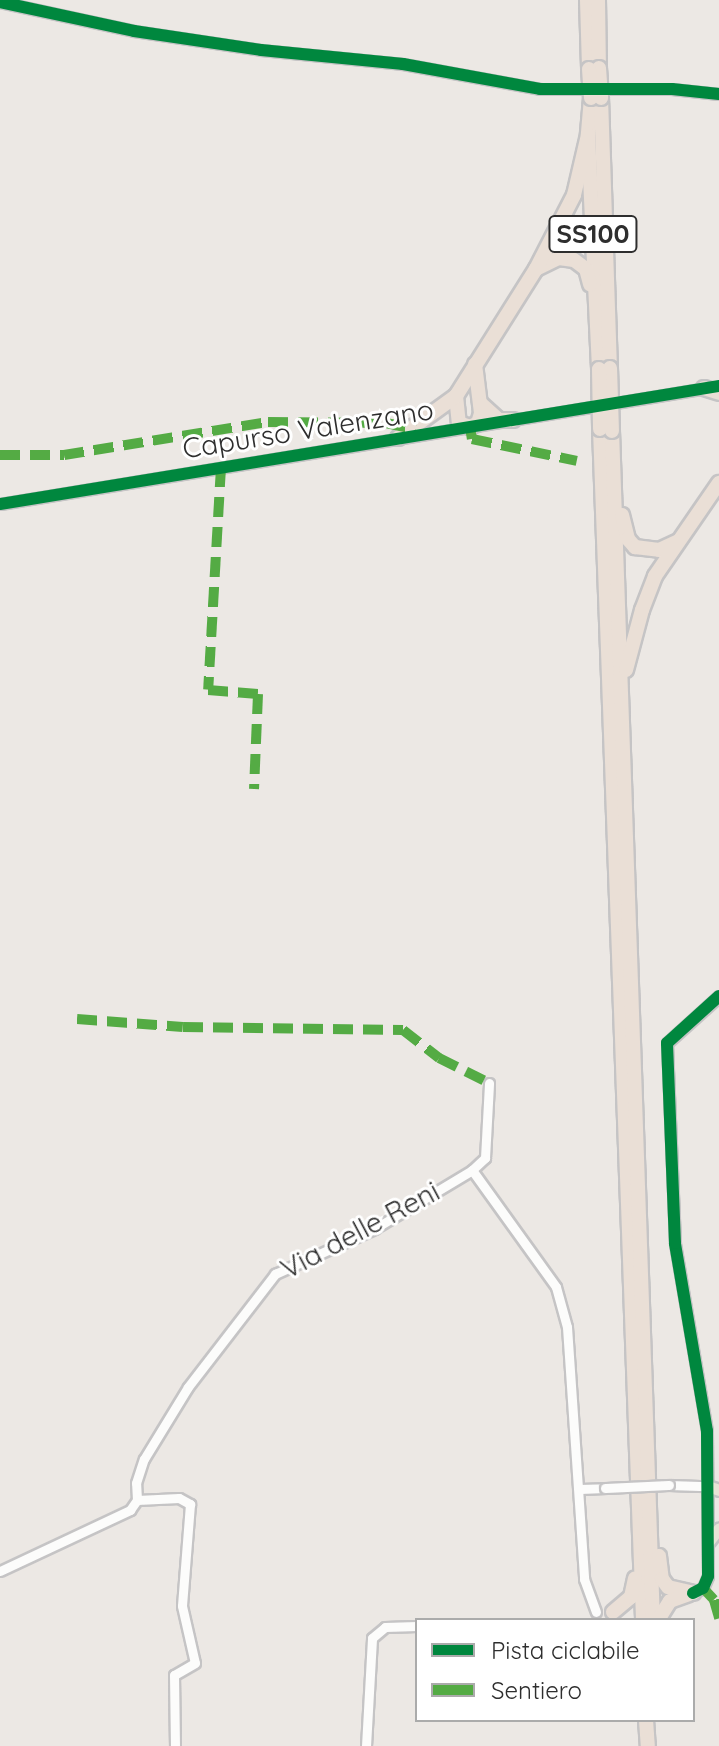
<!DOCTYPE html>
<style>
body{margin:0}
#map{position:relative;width:719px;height:1746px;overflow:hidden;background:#ece8e4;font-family:Quicksand,sans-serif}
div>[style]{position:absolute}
.roads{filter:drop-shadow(2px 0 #c5c4c5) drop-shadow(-2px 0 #c5c4c5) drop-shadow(0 2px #c5c4c5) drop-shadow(0 -2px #c5c4c5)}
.minor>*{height:9px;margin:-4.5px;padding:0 4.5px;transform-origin:4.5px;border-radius:4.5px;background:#fcfcfb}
.major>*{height:11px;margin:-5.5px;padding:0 5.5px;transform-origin:5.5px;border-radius:5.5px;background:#e8e4d6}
.highway>*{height:14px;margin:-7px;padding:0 7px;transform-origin:7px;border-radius:7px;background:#eadfd6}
.bridges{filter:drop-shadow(2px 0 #c5c4c5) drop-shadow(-2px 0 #c5c4c5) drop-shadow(0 2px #c5c4c5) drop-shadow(0 -2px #c5c4c5)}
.minor-bridge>*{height:9px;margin:-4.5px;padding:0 4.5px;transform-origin:4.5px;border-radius:4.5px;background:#fcfcfb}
.highway-bridge>*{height:14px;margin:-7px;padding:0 7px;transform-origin:7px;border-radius:7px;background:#eadfd6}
.quiet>*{height:10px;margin-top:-5px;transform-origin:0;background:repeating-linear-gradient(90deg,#54ab44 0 20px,transparent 0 30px)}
.cycleway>*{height:12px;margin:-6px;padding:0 6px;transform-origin:6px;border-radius:6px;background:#00873e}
span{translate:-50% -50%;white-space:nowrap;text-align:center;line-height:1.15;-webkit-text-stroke:6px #fff;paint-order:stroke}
.shield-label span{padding:2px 6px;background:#fff;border:2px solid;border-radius:6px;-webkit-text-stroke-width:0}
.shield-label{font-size:26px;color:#2e2e2e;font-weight:700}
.street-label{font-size:28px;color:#2e2e2e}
.legend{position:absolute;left:415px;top:1618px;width:280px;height:104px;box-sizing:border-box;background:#fff;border:2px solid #ababab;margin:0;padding:10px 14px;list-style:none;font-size:24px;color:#2e2e2e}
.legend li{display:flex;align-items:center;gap:16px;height:40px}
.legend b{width:40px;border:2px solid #ababab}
</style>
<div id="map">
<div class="roads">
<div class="minor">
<div style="left:0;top:2px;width:137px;rotate:12.2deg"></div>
<div style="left:134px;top:31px;width:128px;rotate:8.5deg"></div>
<div style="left:261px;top:50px;width:143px;rotate:5.6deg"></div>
<div style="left:403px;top:64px;width:139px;rotate:10.3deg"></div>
<div style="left:540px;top:89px;width:132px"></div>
<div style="left:672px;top:89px;width:47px;rotate:6.1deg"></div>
<div style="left:0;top:504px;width:716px;rotate:-9.32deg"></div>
<div style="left:472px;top:1170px;width:144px;rotate:54.3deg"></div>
<div style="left:556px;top:1287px;width:41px;rotate:74.6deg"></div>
<div style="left:567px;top:1327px;width:253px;rotate:86.1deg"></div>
<div style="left:584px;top:1579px;width:35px;rotate:70deg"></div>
<div style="left:669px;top:1485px;width:38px;rotate:2deg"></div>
<div style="left:580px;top:1489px;width:25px;rotate:-2deg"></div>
<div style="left:137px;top:1500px;width:17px;rotate:-93deg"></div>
<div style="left:136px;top:1483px;width:25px;rotate:-72deg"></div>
<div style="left:144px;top:1459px;width:84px;rotate:-58.6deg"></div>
<div style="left:188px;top:1387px;width:143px;rotate:-52.4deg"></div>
<div style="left:275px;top:1274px;width:109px;rotate:-24.4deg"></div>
<div style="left:374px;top:1229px;width:114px;rotate:-31deg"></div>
<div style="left:472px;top:1170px;width:18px;rotate:-43deg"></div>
<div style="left:485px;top:1158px;width:75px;rotate:-86.9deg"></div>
<div style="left:0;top:1571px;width:144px;rotate:-25.1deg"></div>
<div style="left:130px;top:1510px;width:12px;rotate:-55deg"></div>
<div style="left:137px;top:1500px;width:42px;rotate:-2.7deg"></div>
<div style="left:179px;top:1498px;width:13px;rotate:29deg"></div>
<div style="left:190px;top:1504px;width:102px;rotate:94.5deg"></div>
<div style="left:182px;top:1606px;width:58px;rotate:77.2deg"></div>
<div style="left:195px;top:1663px;width:24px;rotate:150deg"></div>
<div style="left:174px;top:1675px;width:71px;rotate:89.2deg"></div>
<div style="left:693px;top:1593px;width:11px;rotate:-27deg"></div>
<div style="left:703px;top:1588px;width:13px;rotate:-67deg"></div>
<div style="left:708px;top:1576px;width:145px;rotate:-90.4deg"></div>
<div style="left:707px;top:1431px;width:191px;rotate:-99.7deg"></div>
<div style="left:675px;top:1243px;width:200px;rotate:-92.3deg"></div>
<div style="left:667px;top:1043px;width:70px;rotate:-42.1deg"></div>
<div style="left:366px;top:1746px;width:108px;rotate:-86.8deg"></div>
<div style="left:372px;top:1638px;width:17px;rotate:-40deg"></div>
<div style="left:385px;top:1627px;width:32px;rotate:-2deg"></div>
</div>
<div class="major">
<div style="left:707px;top:1486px;width:13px;rotate:18deg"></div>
<div style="left:709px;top:1541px;width:16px;rotate:-52deg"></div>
</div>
<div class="highway">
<div style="left:587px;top:0;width:69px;rotate:88.3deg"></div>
<div style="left:598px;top:0;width:68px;rotate:89.2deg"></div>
<div style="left:591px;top:98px;width:37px;rotate:95deg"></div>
<div style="left:588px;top:135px;width:234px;rotate:87.3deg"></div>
<div style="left:601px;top:98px;width:270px;rotate:88.1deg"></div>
<div style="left:536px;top:269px;width:25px;rotate:-26deg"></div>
<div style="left:559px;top:258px;width:15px;rotate:8deg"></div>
<div style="left:574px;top:260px;width:15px;rotate:37deg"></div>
<div style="left:586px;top:269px;width:16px;rotate:75deg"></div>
<div style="left:704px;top:388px;width:16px;rotate:18deg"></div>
<div style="left:456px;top:396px;width:27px;rotate:84deg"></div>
<div style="left:459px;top:423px;width:12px;rotate:20deg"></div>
<div style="left:470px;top:427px;width:9px;rotate:-27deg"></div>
<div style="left:478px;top:423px;width:10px;rotate:-73deg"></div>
<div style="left:481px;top:413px;width:49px;rotate:-97deg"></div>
<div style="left:480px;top:403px;width:25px;rotate:42deg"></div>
<div style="left:499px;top:420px;width:14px"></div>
<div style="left:600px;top:429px;width:1192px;rotate:87.93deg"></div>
<div style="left:612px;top:431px;width:1190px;rotate:88.03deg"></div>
<div style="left:398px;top:438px;width:72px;rotate:-35.9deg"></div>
<div style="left:456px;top:396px;width:150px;rotate:-57.8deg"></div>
<div style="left:536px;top:269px;width:83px;rotate:-62.8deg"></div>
<div style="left:574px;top:195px;width:62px;rotate:-76.9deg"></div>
<div style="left:622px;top:515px;width:25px;rotate:76deg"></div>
<div style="left:628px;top:539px;width:11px;rotate:49deg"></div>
<div style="left:635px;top:547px;width:24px;rotate:7deg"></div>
<div style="left:659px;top:550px;width:19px;rotate:-25deg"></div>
<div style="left:626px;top:670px;width:62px;rotate:-75.1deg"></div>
<div style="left:642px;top:610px;width:36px;rotate:-69deg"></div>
<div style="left:655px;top:576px;width:113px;rotate:-55.5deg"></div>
<div style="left:659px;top:1556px;width:23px;rotate:83deg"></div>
<div style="left:662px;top:1579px;width:10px;rotate:53deg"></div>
<div style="left:668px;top:1587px;width:26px;rotate:13deg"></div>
<div style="left:613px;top:1612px;width:23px;rotate:-40deg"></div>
<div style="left:631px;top:1597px;width:19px;rotate:-78deg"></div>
<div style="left:658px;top:1620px;width:22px;rotate:-58deg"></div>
<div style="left:670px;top:1601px;width:20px;rotate:-20deg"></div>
<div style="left:646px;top:1720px;width:26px;rotate:86deg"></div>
</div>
</div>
<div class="bridges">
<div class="minor-bridge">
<div style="left:605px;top:1488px;width:64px;rotate:-2.7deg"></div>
</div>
<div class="highway-bridge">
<div style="left:599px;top:68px;width:30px;rotate:86deg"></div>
<div style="left:589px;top:69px;width:29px;rotate:86deg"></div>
<div style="left:610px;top:368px;width:63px;rotate:88.2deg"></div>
<div style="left:599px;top:369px;width:60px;rotate:89deg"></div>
</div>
</div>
<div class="quiet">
<div style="left:470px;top:427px;width:12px;rotate:81deg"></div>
<div style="left:472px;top:439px;width:107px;rotate:11.8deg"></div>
<div style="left:0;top:455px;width:64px"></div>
<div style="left:64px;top:455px;width:207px;rotate:-9.2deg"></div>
<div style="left:268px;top:422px;width:118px;rotate:0.5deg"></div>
<div style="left:386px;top:423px;width:30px;rotate:12deg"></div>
<div style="left:221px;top:467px;width:223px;rotate:93.3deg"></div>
<div style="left:208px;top:690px;width:50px;rotate:4.6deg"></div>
<div style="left:258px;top:694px;width:95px;rotate:92.4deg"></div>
<div style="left:77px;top:1019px;width:106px;rotate:4.3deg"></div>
<div style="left:183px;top:1027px;width:220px;rotate:0.8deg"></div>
<div style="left:403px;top:1030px;width:46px;rotate:37.9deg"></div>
<div style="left:439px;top:1058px;width:56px;rotate:26.6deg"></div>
<div style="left:703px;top:1588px;width:16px;rotate:47deg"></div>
<div style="left:714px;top:1600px;width:19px;rotate:74deg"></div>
</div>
<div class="cycleway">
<div style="left:0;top:2px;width:137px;rotate:12.2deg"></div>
<div style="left:134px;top:31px;width:128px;rotate:8.5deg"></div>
<div style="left:261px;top:50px;width:143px;rotate:5.6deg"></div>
<div style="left:403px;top:64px;width:139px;rotate:10.3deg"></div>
<div style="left:540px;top:89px;width:132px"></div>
<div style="left:672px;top:89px;width:47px;rotate:6.1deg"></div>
<div style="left:0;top:504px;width:729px;rotate:-9.32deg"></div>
<div style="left:693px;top:1593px;width:11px;rotate:-27deg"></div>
<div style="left:703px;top:1588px;width:13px;rotate:-67deg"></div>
<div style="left:708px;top:1576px;width:145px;rotate:-90.4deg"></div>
<div style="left:707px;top:1431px;width:191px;rotate:-99.7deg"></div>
<div style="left:675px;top:1243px;width:200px;rotate:-92.3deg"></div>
<div style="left:667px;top:1043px;width:70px;rotate:-42.1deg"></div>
</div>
<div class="shield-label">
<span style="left:593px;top:234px">SS100</span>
</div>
<div class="street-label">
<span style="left:308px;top:429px;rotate:-9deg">Capurso Valenzano</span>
<span style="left:360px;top:1230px;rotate:-28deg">Via delle Reni</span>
</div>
<ul class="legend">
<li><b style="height:10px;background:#00873e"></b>Pista ciclabile</li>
<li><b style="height:10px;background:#54ab44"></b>Sentiero</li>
</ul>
</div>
